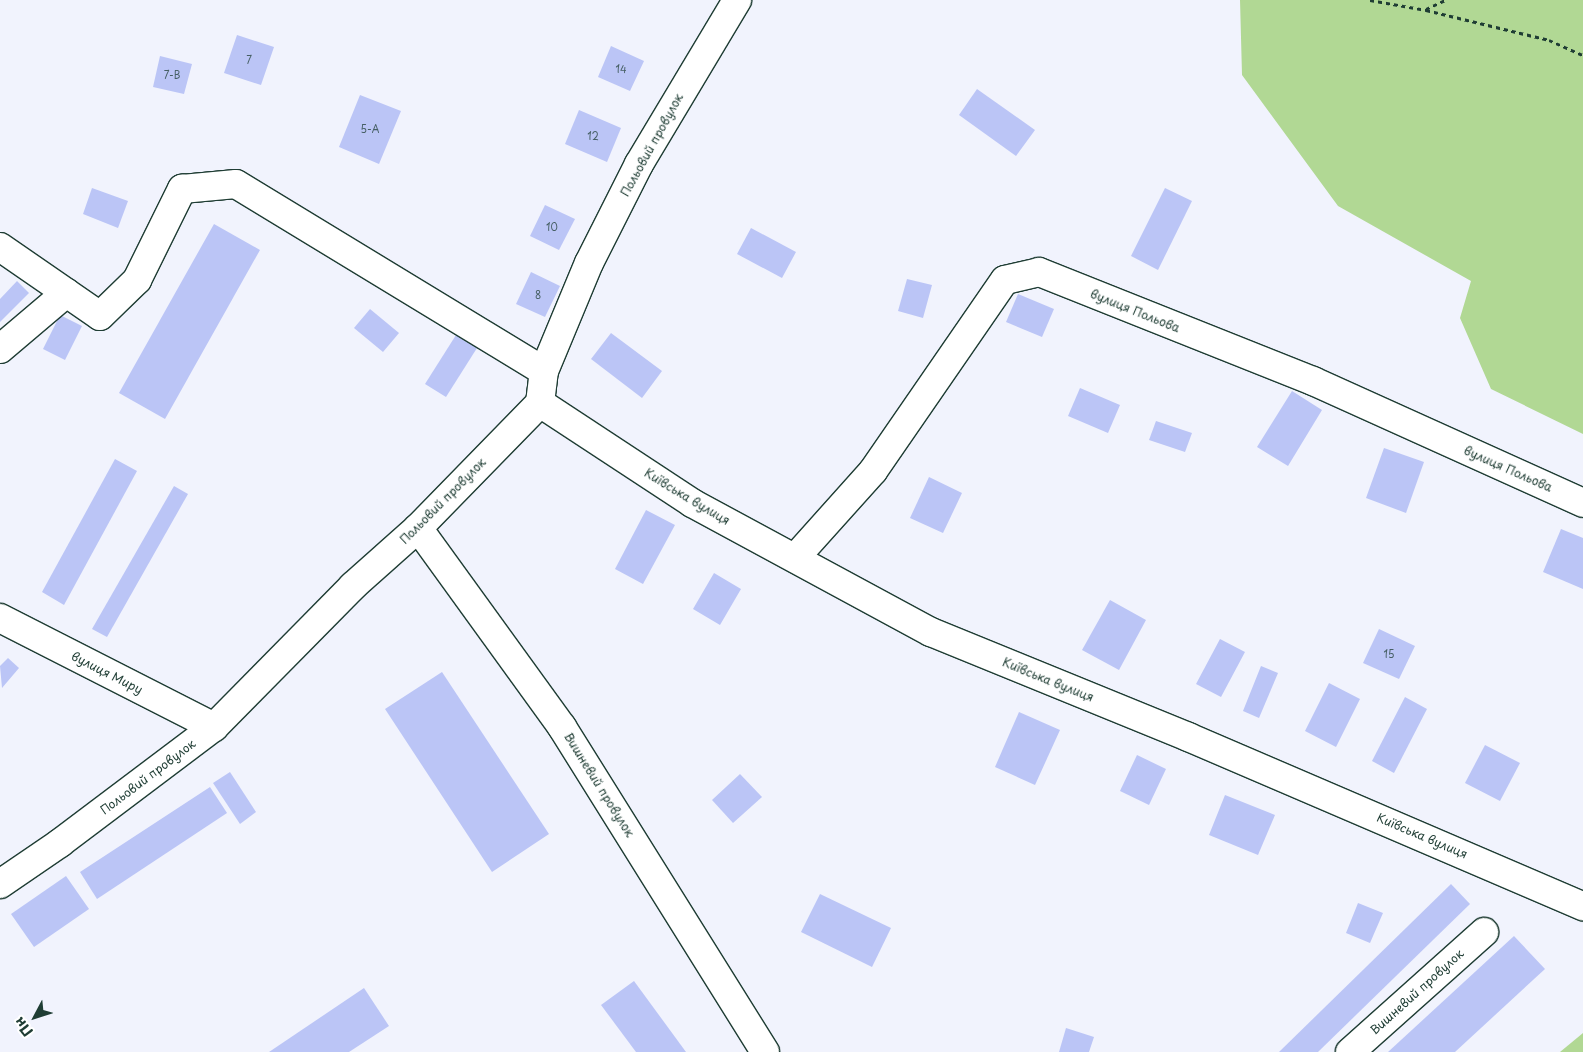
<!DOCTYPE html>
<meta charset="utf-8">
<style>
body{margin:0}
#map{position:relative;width:1583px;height:1052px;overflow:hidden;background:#f1f3fd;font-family:"Playpen Sans",sans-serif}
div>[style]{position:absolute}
.green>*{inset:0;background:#b1d894}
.building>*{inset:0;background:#bbc5f6}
.path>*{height:3px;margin-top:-1.5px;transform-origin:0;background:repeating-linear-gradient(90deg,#1f3d34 0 4px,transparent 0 8px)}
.roads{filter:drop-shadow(1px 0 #1f3d34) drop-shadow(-1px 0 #1f3d34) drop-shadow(0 1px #1f3d34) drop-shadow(0 -1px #1f3d34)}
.minor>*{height:28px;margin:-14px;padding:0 14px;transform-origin:14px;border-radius:14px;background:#fff}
span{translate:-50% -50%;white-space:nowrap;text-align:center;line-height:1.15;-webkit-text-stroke:4px #fff;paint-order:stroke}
.number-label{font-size:10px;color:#465f64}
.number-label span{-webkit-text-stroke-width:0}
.street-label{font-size:12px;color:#1f3d34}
.north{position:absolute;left:10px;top:992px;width:50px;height:50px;-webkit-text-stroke:4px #fff;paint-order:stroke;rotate:230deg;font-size:14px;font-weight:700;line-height:20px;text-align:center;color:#1f3d34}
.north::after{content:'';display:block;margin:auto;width:18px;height:22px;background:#1f3d34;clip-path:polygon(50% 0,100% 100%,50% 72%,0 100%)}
</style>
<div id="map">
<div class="green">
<div style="clip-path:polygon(1240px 0,1583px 0,1583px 434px,1491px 389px,1460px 318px,1471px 281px,1338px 206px,1242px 75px)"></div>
<div style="clip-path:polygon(1583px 1033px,1583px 1052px,1560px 1052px)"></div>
</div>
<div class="building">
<div style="clip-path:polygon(237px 35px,274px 47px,261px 85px,224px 73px)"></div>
<div style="clip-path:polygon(611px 46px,644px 61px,630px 91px,598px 77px)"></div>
<div style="clip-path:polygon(160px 56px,192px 64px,184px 94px,153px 87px)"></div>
<div style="clip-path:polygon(977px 89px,1035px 130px,1016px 156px,959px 115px)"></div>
<div style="clip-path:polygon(360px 95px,401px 111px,379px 164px,339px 147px)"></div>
<div style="clip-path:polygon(579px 110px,621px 128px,607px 162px,565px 144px)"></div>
<div style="clip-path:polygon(92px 188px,128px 201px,118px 228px,83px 214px)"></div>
<div style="clip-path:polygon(1165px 188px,1192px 201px,1158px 270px,1131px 256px)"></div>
<div style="clip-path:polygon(545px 205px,575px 219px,559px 250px,530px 236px)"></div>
<div style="clip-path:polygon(214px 224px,260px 250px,165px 419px,119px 393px)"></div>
<div style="clip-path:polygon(751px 228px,796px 252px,782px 278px,737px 254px)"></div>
<div style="clip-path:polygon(531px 272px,560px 286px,545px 317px,516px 304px)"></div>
<div style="clip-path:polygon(907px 279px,932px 285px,923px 318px,898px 311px)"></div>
<div style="clip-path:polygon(17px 281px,29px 293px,0 322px,0 299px)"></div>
<div style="clip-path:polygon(1018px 294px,1054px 309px,1042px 337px,1006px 322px)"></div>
<div style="clip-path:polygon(370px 309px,399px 333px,383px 352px,354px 328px)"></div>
<div style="clip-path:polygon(60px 315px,82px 326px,65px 360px,43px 349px)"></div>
<div style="clip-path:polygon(611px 333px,662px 371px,642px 398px,591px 359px)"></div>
<div style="clip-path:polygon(456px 335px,477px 348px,446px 397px,425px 384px)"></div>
<div style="clip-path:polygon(1080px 388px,1120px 405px,1108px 433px,1068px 416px)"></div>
<div style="clip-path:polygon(1292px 391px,1322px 410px,1288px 466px,1257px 447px)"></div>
<div style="clip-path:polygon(1156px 421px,1192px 433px,1185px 452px,1149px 440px)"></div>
<div style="clip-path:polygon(1384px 448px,1424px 462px,1406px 513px,1366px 498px)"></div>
<div style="clip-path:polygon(115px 459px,137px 471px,64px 605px,42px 592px)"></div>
<div style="clip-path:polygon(929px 477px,962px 493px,943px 533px,910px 518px)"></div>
<div style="clip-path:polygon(174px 486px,188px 494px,107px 637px,92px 629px)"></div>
<div style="clip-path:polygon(646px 510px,675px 525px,643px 584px,615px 569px)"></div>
<div style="clip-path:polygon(1561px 529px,1583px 538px,1583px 589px,1543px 572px)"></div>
<div style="clip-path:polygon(714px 573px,741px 589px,720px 625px,693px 609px)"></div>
<div style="clip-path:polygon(1110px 600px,1146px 620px,1119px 670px,1082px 650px)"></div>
<div style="clip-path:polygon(1379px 629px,1415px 646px,1399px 679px,1363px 663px)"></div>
<div style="clip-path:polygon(1220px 639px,1245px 652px,1221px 697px,1196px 684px)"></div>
<div style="clip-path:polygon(8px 658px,19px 668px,2px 688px,0 666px)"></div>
<div style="clip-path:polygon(1261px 666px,1278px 673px,1259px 718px,1243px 711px)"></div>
<div style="clip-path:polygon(442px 672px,549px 834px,492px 872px,385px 709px)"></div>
<div style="clip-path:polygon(1329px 683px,1360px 699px,1336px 747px,1305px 731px)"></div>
<div style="clip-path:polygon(1405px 697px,1427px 709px,1394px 773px,1372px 761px)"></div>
<div style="clip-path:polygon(1019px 712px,1060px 730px,1035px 785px,995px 767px)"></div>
<div style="clip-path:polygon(1485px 745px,1520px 763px,1500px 801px,1465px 783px)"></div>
<div style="clip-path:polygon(1137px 755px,1166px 769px,1149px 805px,1120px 791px)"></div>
<div style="clip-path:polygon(230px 772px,256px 812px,240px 824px,213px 783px)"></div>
<div style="clip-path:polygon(740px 774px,762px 797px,733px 823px,712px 800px)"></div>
<div style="clip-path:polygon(210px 787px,227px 813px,97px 899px,80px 872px)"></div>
<div style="clip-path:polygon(1225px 795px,1275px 815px,1258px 855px,1209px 835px)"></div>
<div style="clip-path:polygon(66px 876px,89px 909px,34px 947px,11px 914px)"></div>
<div style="clip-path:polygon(1451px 884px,1470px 904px,1318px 1052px,1279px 1052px)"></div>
<div style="clip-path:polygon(820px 894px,891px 928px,872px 967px,801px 932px)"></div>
<div style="clip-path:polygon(1358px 903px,1383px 913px,1370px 943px,1346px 933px)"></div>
<div style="clip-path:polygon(1514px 936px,1545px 969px,1455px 1052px,1388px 1052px)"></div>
<div style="clip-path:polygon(634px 981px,686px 1052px,636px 1052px,601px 1005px)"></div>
<div style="clip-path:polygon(364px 988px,389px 1026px,349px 1052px,269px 1052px)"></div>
<div style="clip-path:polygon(1066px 1028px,1094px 1037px,1089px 1052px,1059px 1052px)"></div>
</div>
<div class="path">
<div style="left:1370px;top:0;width:57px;rotate:10.1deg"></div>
<div style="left:1426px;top:10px;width:127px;rotate:13.7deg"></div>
<div style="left:1549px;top:40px;width:37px;rotate:24deg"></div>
<div style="left:1426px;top:9px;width:21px;rotate:-25deg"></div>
</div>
<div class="roads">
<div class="minor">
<div style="left:0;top:247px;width:121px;rotate:34.6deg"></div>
<div style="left:100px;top:316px;width:52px;rotate:-44.2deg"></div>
<div style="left:137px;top:280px;width:102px;rotate:-63.7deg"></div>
<div style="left:182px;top:189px;width:54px;rotate:-5.3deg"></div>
<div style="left:236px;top:184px;width:360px;rotate:31.3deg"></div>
<div style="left:0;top:349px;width:87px;rotate:-40.3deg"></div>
<div style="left:540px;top:403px;width:182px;rotate:33.3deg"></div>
<div style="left:692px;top:503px;width:272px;rotate:28.4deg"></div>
<div style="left:931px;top:632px;width:278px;rotate:22.2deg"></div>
<div style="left:1188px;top:737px;width:430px;rotate:23.2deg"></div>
<div style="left:418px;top:528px;width:246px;rotate:54.1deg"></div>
<div style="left:562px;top:727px;width:383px;rotate:58deg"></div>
<div style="left:795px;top:558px;width:117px;rotate:-48.1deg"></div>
<div style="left:873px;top:471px;width:232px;rotate:-55.4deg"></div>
<div style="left:1005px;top:280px;width:35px;rotate:-13deg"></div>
<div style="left:1039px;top:272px;width:295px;rotate:21.7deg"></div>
<div style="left:1313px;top:381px;width:296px;rotate:24.3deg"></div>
<div style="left:0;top:618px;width:240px;rotate:27deg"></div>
<div style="left:0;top:884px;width:73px;rotate:-34.3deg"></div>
<div style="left:60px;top:843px;width:193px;rotate:-37deg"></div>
<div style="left:214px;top:727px;width:198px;rotate:-45.4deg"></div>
<div style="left:353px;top:586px;width:87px;rotate:-41.7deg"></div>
<div style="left:418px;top:528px;width:175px;rotate:-45.7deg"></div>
<div style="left:540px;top:403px;width:32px;rotate:-83deg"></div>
<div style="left:544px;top:371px;width:117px;rotate:-67.4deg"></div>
<div style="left:589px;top:263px;width:111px;rotate:-63.2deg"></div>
<div style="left:639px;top:164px;width:191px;rotate:-59.1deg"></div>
<div style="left:1350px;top:1052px;width:180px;rotate:-41.8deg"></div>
</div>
</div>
<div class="number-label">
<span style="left:249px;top:60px">7</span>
<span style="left:621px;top:69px">14</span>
<span style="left:172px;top:75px">7-В</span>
<span style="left:370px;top:129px">5-А</span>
<span style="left:593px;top:136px">12</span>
<span style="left:552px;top:227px">10</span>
<span style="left:538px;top:295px">8</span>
<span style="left:1389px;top:654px">15</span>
</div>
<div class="street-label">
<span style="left:652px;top:145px;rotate:-61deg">Польовий провулок</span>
<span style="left:1135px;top:311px;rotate:22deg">вулиця Польова</span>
<span style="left:1508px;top:469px;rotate:24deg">вулиця Польова</span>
<span style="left:687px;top:497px;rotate:31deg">Київська вулиця</span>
<span style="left:443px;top:501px;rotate:-45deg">Польовий провулок</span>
<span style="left:107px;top:673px;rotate:27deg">вулиця Миру</span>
<span style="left:1048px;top:680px;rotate:22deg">Київська вулиця</span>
<span style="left:148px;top:777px;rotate:-37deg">Польовий провулок</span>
<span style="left:599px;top:785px;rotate:58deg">Вишневий провулок</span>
<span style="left:1422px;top:836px;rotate:23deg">Київська вулиця</span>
<span style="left:1417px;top:992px;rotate:-42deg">Вишневий провулок</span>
</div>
<div class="north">Пн</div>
</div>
